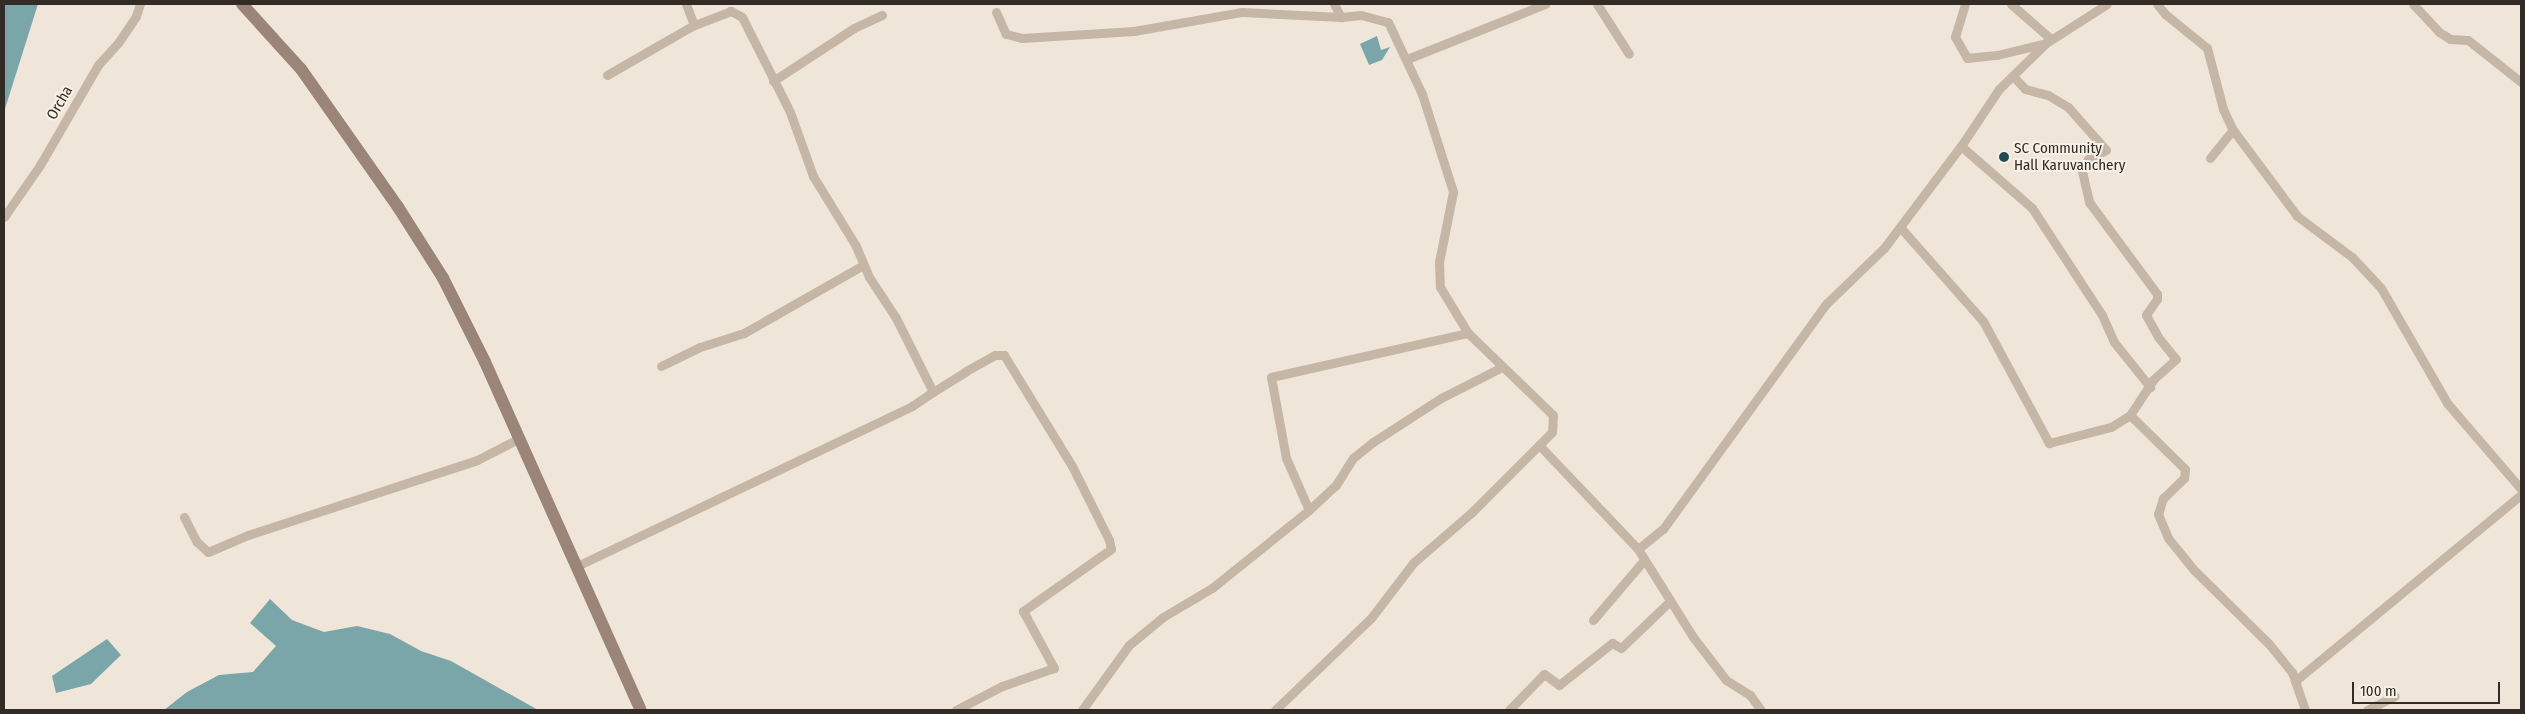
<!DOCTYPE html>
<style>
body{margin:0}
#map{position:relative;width:2525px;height:714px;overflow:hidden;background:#efe6d9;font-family:"Fira Sans Condensed",sans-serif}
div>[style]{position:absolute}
.water>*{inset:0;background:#7aa6aa}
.street>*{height:9px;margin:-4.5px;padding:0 4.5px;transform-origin:4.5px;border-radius:4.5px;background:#c6b6a6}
.secondary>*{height:12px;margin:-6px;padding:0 6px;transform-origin:6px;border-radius:6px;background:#9a8578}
.dots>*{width:14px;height:14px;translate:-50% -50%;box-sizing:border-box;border:2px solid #f7f0e5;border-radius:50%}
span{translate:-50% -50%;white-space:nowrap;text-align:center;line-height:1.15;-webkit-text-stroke:4px #f7f0e5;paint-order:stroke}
.street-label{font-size:15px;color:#332b26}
.poi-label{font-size:15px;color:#332b26}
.left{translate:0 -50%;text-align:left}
.frame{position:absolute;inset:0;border:5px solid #332b26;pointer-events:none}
.scale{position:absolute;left:2352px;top:682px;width:148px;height:22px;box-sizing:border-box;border:2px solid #332b26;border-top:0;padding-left:6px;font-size:15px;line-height:18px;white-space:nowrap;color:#332b26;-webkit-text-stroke:4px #f7f0e5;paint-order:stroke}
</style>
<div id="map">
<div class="water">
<div style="clip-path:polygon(4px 4px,38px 4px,4px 112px)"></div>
<div style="clip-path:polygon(1377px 36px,1381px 50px,1390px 47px,1382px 60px,1369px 65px,1360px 44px)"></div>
<div style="clip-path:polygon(270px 599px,292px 620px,324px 632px,357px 626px,390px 634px,421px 651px,451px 661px,538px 710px,164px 710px,187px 692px,219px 675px,253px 672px,276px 646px,250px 623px)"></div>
<div style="clip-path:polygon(107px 639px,121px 655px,91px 684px,56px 693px,52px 676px)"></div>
</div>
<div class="street">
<div style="left:1334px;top:4px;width:15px;rotate:62deg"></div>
<div style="left:1341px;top:17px;width:20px;rotate:-6deg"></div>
<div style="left:1361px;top:15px;width:28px;rotate:15deg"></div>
<div style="left:1388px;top:22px;width:80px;rotate:64.7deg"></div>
<div style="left:1422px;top:94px;width:103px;rotate:72.4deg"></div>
<div style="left:1453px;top:192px;width:71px;rotate:101.3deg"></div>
<div style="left:1439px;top:262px;width:25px;rotate:88deg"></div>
<div style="left:1440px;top:287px;width:54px;rotate:58.7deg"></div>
<div style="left:1468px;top:333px;width:118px;rotate:44deg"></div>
<div style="left:1553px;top:415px;width:17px;rotate:93deg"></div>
<div style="left:1552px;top:432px;width:18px;rotate:135deg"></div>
<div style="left:1539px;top:445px;width:144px;rotate:46.4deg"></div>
<div style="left:1638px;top:549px;width:104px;rotate:58deg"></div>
<div style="left:1693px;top:637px;width:54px;rotate:52.5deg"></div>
<div style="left:1726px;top:680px;width:28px;rotate:32deg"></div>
<div style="left:1750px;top:695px;width:19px;rotate:54deg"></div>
<div style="left:1597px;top:4px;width:59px;rotate:57.4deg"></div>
<div style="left:1965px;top:4px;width:34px;rotate:107deg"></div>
<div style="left:1955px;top:37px;width:24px;rotate:60deg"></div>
<div style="left:1967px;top:58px;width:30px;rotate:-6deg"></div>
<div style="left:1997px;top:55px;width:50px;rotate:-13.8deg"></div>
<div style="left:2046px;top:43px;width:72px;rotate:-32.6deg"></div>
<div style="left:2011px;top:4px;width:53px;rotate:41.2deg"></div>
<div style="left:2157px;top:4px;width:13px;rotate:51deg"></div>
<div style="left:2165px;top:14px;width:54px;rotate:39deg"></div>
<div style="left:2207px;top:48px;width:63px;rotate:75.3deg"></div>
<div style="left:2223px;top:109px;width:23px;rotate:65deg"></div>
<div style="left:2233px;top:130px;width:107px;rotate:53.3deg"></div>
<div style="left:2297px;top:216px;width:69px;rotate:36.7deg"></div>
<div style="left:2352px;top:257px;width:42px;rotate:46.9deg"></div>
<div style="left:2381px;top:288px;width:133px;rotate:60.1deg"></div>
<div style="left:2447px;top:403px;width:113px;rotate:49.3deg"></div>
<div style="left:2413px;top:4px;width:38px;rotate:47deg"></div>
<div style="left:2439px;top:32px;width:13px;rotate:32deg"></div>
<div style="left:2450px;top:39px;width:18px;rotate:3deg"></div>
<div style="left:2468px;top:40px;width:68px;rotate:38.4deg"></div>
<div style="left:996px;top:12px;width:24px;rotate:66deg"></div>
<div style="left:1006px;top:34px;width:16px;rotate:14deg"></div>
<div style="left:1022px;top:38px;width:112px;rotate:-3.6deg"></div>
<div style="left:1134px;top:31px;width:110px;rotate:-10deg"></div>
<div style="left:1242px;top:12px;width:99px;rotate:2.9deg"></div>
<div style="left:1407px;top:59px;width:149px;rotate:-21.7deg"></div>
<div style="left:607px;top:75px;width:100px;rotate:-29.9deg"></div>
<div style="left:2013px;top:76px;width:18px;rotate:47deg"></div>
<div style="left:2025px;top:89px;width:24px;rotate:15deg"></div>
<div style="left:2048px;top:95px;width:23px;rotate:31deg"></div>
<div style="left:2068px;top:107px;width:57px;rotate:48.5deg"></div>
<div style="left:2106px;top:150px;width:20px;rotate:153deg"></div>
<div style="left:2088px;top:159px;width:13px;rotate:117deg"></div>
<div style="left:2082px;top:171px;width:32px;rotate:77deg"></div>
<div style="left:2089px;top:202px;width:114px;rotate:53.5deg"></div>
<div style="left:2157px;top:294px;width:5px;rotate:90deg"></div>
<div style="left:2157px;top:299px;width:19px;rotate:125deg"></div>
<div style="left:2146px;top:315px;width:25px;rotate:61deg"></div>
<div style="left:2158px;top:337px;width:28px;rotate:51deg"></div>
<div style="left:2176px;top:359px;width:31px;rotate:138deg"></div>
<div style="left:2153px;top:380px;width:42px;rotate:123.3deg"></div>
<div style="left:2130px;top:415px;width:77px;rotate:44.5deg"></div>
<div style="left:2185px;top:469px;width:9px;rotate:96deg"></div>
<div style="left:2184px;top:478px;width:29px;rotate:136deg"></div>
<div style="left:2163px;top:498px;width:17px;rotate:107deg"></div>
<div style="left:2158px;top:514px;width:26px;rotate:67deg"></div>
<div style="left:2168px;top:538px;width:41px;rotate:50.9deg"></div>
<div style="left:2194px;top:570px;width:105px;rotate:44.6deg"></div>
<div style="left:2269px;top:644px;width:36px;rotate:51deg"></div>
<div style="left:2292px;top:672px;width:40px;rotate:71.1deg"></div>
<div style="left:773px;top:81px;width:97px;rotate:-33.2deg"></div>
<div style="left:854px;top:28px;width:31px;rotate:-25deg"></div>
<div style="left:1961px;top:146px;width:94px;rotate:41.1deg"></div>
<div style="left:2032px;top:208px;width:128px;rotate:56.8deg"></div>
<div style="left:2102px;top:315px;width:30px;rotate:66deg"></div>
<div style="left:2114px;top:342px;width:58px;rotate:51.3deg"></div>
<div style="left:2210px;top:158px;width:36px;rotate:-51deg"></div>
<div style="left:4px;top:217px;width:63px;rotate:-55.3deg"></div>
<div style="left:40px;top:165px;width:116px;rotate:-59.9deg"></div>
<div style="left:98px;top:65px;width:30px;rotate:-48deg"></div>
<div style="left:118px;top:43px;width:32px;rotate:-56deg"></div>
<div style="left:136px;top:16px;width:13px;rotate:-72deg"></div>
<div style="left:1900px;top:227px;width:125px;rotate:48.6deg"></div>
<div style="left:1983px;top:321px;width:139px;rotate:61.6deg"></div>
<div style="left:2049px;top:443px;width:64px;rotate:-14.5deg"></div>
<div style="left:2111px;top:427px;width:22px;rotate:-32deg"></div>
<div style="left:661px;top:366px;width:43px;rotate:-26deg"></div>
<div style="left:700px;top:347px;width:46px;rotate:-17.7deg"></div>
<div style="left:744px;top:333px;width:137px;rotate:-29.7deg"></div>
<div style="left:933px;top:392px;width:39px;rotate:-32deg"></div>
<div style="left:966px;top:371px;width:33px;rotate:-29deg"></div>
<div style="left:995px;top:355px;width:9px"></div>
<div style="left:1004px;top:355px;width:130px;rotate:58.5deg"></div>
<div style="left:1072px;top:466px;width:83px;rotate:63.4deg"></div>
<div style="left:1109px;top:540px;width:9px;rotate:77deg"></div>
<div style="left:1111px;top:549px;width:108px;rotate:144.8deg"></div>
<div style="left:1023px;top:611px;width:65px;rotate:61.5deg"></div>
<div style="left:1054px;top:668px;width:55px;rotate:160.9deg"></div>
<div style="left:1002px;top:686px;width:52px;rotate:152.4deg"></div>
<div style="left:1309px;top:510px;width:57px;rotate:-113.9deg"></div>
<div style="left:1286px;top:458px;width:82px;rotate:-100.5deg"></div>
<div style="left:1271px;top:377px;width:202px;rotate:-12.6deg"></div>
<div style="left:184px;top:517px;width:28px;rotate:63deg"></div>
<div style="left:197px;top:542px;width:15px;rotate:42deg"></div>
<div style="left:208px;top:552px;width:43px;rotate:-23deg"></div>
<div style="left:248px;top:535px;width:241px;rotate:-18.1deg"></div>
<div style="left:477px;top:460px;width:46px;rotate:-27.1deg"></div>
<div style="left:1638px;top:549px;width:32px;rotate:-39deg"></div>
<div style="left:1663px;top:529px;width:278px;rotate:-54.1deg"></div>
<div style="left:1826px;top:304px;width:81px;rotate:-44deg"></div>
<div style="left:1884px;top:248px;width:128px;rotate:-53deg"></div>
<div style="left:1961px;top:146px;width:69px;rotate:-56.3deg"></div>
<div style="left:1999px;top:89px;width:66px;rotate:-44.4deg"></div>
<div style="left:577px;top:566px;width:371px;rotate:-25.5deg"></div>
<div style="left:912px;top:406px;width:25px;rotate:-34deg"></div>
<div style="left:933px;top:392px;width:83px;rotate:-116.6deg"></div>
<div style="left:896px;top:318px;width:49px;rotate:-123.4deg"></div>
<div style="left:869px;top:277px;width:34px;rotate:-113deg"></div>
<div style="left:856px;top:246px;width:82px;rotate:-121.6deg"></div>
<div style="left:813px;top:176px;width:68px;rotate:-109.8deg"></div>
<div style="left:790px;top:112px;width:106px;rotate:-116.8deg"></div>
<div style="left:742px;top:17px;width:13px;rotate:-151deg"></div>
<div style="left:731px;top:11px;width:40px;rotate:159deg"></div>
<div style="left:694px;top:25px;width:22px;rotate:-111deg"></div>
<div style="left:1593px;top:620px;width:79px;rotate:-49.6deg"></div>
<div style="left:2295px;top:681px;width:293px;rotate:-39.5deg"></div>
<div style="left:1082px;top:710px;width:80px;rotate:-54.1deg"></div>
<div style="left:1129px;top:645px;width:44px;rotate:-39.5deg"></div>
<div style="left:1163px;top:617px;width:57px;rotate:-30.6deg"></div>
<div style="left:1212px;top:588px;width:124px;rotate:-38.8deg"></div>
<div style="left:1309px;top:510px;width:37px;rotate:-43deg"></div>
<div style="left:1336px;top:485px;width:32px;rotate:-58deg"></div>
<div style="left:1353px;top:458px;width:26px;rotate:-39deg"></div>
<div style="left:1373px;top:442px;width:81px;rotate:-32.9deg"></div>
<div style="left:1441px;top:398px;width:68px;rotate:-26.9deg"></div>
<div style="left:1275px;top:710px;width:133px;rotate:-43.8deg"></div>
<div style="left:1371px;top:618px;width:69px;rotate:-52.6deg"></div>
<div style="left:1413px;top:563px;width:77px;rotate:-40.8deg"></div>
<div style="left:1471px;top:513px;width:96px;rotate:-45deg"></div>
<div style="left:1509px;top:710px;width:50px;rotate:-45.8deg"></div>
<div style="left:1544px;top:674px;width:19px;rotate:36deg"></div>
<div style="left:1559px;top:685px;width:68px;rotate:-38.4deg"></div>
<div style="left:1612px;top:643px;width:10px;rotate:29deg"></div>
<div style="left:1621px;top:648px;width:68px;rotate:-43.8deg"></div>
<div style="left:2367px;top:710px;width:31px;rotate:-27deg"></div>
</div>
<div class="secondary">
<div style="left:242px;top:4px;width:88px;rotate:47.8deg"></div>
<div style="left:301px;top:69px;width:169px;rotate:54.9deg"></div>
<div style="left:398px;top:207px;width:84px;rotate:57.6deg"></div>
<div style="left:443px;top:278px;width:94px;rotate:63.4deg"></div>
<div style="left:485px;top:362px;width:381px;rotate:65.9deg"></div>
</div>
<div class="dots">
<div style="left:2004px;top:157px;background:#1f4c51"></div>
</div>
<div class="street-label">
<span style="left:60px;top:103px;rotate:-60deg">Orcha</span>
</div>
<div class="poi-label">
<span class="left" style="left:2014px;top:157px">SC Community<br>Hall Karuvanchery</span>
</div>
<div class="frame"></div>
<div class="scale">100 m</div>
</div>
